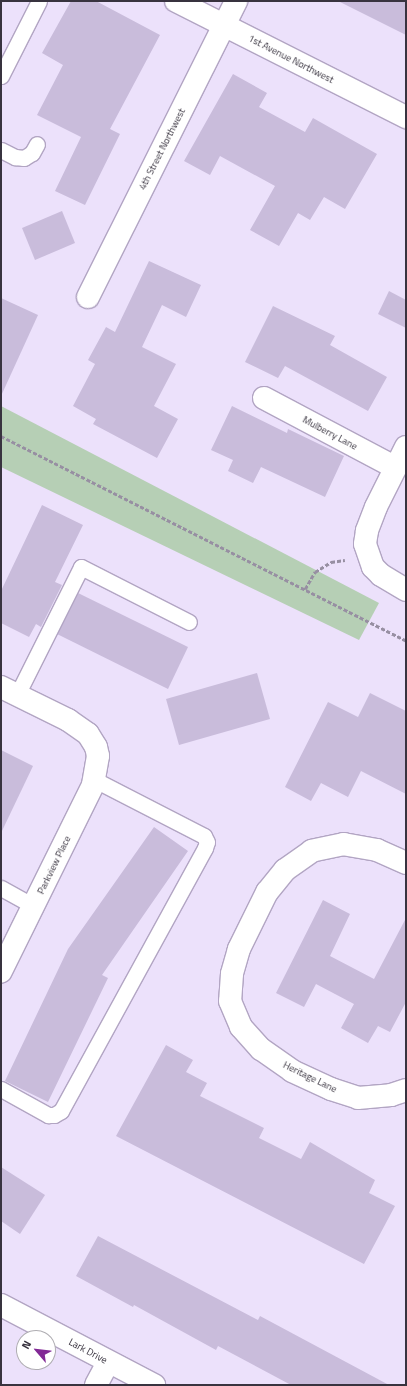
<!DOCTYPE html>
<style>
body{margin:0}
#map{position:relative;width:407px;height:1386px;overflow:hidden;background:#ece1fb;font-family:"Titillium Web",sans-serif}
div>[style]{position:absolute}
.green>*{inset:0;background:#b6cfb5}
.building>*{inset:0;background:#c9bcdb}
.path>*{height:2.5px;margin-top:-1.25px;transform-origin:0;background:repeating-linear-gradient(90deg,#978fa2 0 4px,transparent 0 6px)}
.roads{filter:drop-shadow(1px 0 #b2a5c3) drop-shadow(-1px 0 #b2a5c3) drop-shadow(0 1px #b2a5c3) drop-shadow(0 -1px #b2a5c3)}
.service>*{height:15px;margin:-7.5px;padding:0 7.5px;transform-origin:7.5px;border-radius:7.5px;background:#fff}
.minor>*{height:22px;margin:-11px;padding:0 11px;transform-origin:11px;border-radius:11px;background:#fff}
span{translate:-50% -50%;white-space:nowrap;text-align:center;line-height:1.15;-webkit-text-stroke:3.5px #fff;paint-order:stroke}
.street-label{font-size:10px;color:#38333f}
.frame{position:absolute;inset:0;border:2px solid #38333f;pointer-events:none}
.north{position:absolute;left:16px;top:1330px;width:40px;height:40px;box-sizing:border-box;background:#fff;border:1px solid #afadb2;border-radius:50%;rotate:298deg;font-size:11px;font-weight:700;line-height:16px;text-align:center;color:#38333f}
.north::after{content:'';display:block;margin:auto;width:14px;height:18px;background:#822996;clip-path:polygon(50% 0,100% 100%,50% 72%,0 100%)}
</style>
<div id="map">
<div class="green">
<div style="clip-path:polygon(1px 406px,379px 603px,359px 640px,1px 467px)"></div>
</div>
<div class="building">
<div style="clip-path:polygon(71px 1px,96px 1px,160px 35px,110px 129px,120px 134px,85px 205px,55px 191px,81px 137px,37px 115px,63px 65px,42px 53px)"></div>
<div style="clip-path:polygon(338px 1px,406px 1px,406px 35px)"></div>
<div style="clip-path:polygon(233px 74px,267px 93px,259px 107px,305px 132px,313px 118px,377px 154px,345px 209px,324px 197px,310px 220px,298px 213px,279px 246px,250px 230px,275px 186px,220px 156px,210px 175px,184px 161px)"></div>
<div style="clip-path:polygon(62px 211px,75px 243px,35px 260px,22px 228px)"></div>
<div style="clip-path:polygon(149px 261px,201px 285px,186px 317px,162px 305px,142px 347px,176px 364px,154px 406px,178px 419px,157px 458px,93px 424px,96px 419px,73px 406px,95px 364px,88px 360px,106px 327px,115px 332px)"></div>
<div style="clip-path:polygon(389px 291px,406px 300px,406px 328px,378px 314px)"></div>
<div style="clip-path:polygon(1px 298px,38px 315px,1px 396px)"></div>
<div style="clip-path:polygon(273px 306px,335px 336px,330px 345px,387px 377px,368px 411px,285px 366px,278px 378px,245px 362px)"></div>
<div style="clip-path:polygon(232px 406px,287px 433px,288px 429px,344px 456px,325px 497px,261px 467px,253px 483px,228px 471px,233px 460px,211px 450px)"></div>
<div style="clip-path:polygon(42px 505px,83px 525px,55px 582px,62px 585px,41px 627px,36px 624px,29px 637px,1px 623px,1px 591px)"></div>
<div style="clip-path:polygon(78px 593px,188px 647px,168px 689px,57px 634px)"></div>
<div style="clip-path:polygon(257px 673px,270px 719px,179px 745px,166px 699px)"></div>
<div style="clip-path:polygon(370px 693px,406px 711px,406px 794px,361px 771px,348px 797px,321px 783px,311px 801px,285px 787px,328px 702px,358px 717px)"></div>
<div style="clip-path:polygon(1px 750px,33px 766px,1px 833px)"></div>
<div style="clip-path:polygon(154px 827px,188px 851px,102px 975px,108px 978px,48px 1102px,5px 1081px,68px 949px)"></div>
<div style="clip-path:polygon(323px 900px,350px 914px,330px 956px,374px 979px,406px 918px,406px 1002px,390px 1032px,378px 1026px,368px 1043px,341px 1028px,354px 1004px,316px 984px,304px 1007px,276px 993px)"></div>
<div style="clip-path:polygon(166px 1045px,193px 1060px,186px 1072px,207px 1083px,200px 1096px,264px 1128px,259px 1138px,301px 1159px,310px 1142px,375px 1180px,369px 1193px,395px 1206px,364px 1264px,116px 1136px)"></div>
<div style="clip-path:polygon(1px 1167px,45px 1195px,20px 1234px,1px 1221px)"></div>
<div style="clip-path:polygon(98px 1236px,258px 1320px,260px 1316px,389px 1385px,291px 1385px,218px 1346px,216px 1350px,134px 1305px,133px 1307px,76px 1276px)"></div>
</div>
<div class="path">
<div style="left:1px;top:436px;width:454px;rotate:26.8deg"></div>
<div style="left:305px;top:589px;width:20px;rotate:-60deg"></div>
<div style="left:315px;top:572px;width:19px;rotate:-32deg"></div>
<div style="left:331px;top:562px;width:14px;rotate:-8deg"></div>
</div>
<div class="roads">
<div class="service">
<div style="left:1px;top:76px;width:84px;rotate:-63.1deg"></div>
<div style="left:1px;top:150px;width:16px;rotate:27deg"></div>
<div style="left:15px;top:157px;width:9px;rotate:6deg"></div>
<div style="left:24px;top:158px;width:9px;rotate:-32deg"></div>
<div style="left:32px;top:153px;width:10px;rotate:-61deg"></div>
<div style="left:17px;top:695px;width:143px;rotate:-63.4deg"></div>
<div style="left:81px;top:567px;width:121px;rotate:27deg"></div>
<div style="left:1px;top:888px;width:38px;rotate:29deg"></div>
<div style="left:1px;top:1089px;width:54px;rotate:29deg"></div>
<div style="left:48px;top:1115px;width:6px"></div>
<div style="left:54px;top:1115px;width:8px;rotate:-30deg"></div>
<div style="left:61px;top:1111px;width:300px;rotate:-61.3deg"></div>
<div style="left:205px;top:848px;width:6px;rotate:-72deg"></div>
<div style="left:207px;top:842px;width:7px;rotate:-117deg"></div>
<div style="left:204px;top:836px;width:123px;rotate:-152.8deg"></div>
</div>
<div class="minor">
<div style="left:176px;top:1px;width:258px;rotate:26.8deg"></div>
<div style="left:88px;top:297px;width:331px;rotate:-63.4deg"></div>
<div style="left:264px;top:398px;width:149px;rotate:27.9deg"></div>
<div style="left:406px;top:447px;width:67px;rotate:116.6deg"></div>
<div style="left:376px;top:507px;width:26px;rotate:111deg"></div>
<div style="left:367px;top:531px;width:13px;rotate:99deg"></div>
<div style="left:365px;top:544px;width:24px;rotate:71deg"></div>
<div style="left:373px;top:567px;width:11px;rotate:45deg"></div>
<div style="left:381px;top:575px;width:29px;rotate:31deg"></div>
<div style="left:1px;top:687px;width:75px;rotate:26.2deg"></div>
<div style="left:68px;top:720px;width:24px;rotate:35deg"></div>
<div style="left:88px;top:734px;width:15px;rotate:58deg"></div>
<div style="left:96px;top:747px;width:9px;rotate:77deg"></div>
<div style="left:98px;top:756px;width:29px;rotate:100deg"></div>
<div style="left:93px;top:785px;width:208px;rotate:116.3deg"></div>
<div style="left:406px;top:863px;width:32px;rotate:-156deg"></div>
<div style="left:377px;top:850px;width:34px;rotate:-170deg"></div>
<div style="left:344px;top:844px;width:33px;rotate:168deg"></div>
<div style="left:312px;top:851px;width:33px;rotate:145deg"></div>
<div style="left:285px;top:870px;width:28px;rotate:129deg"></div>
<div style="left:267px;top:892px;width:64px;rotate:116.2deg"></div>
<div style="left:239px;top:949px;width:26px;rotate:106deg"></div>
<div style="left:232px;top:974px;width:27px;rotate:94deg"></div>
<div style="left:230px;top:1001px;width:28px;rotate:67deg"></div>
<div style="left:241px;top:1027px;width:30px;rotate:48deg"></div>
<div style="left:261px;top:1049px;width:38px;rotate:35deg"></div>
<div style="left:292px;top:1071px;width:43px;rotate:24.8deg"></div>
<div style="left:331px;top:1089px;width:28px;rotate:18deg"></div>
<div style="left:358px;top:1098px;width:33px;rotate:-5deg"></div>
<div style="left:391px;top:1095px;width:16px;rotate:-18deg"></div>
<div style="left:1px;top:1305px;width:173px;rotate:27.6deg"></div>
<div style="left:96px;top:1385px;width:26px;rotate:-62deg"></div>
</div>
</div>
<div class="street-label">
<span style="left:291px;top:59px;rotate:27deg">1st Avenue Northwest</span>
<span style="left:162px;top:149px;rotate:-63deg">4th Street Northwest</span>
<span style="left:330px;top:433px;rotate:28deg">Mulberry Lane</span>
<span style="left:54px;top:865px;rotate:-64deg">Parkview Place</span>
<span style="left:310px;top:1077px;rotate:26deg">Heritage Lane</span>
<span style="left:88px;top:1351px;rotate:28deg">Lark Drive</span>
</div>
<div class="frame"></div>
<div class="north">N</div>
</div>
